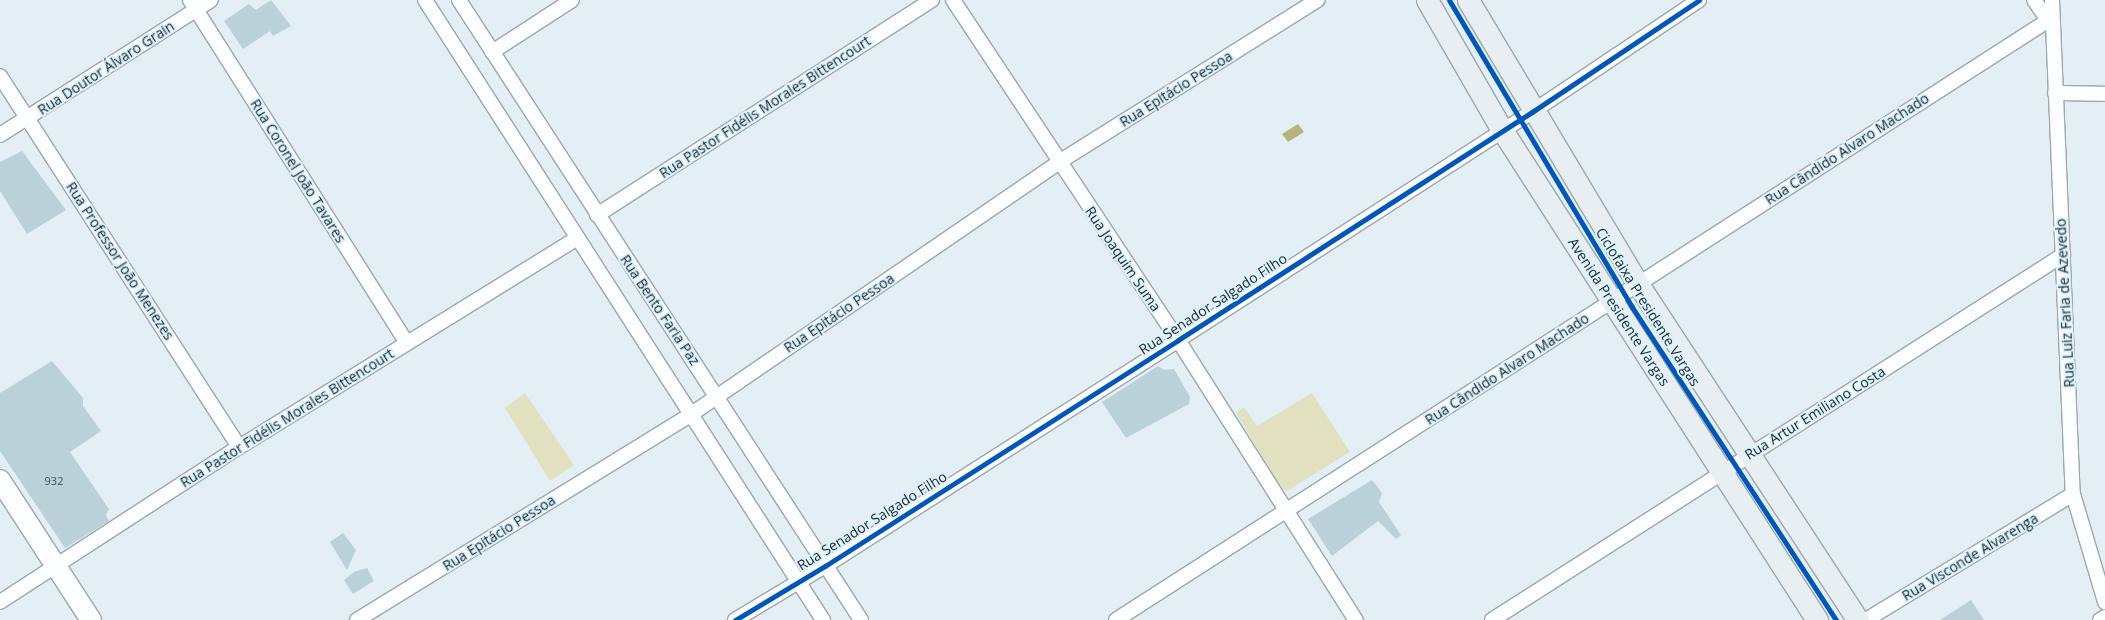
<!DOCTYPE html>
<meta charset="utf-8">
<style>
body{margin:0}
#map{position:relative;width:2105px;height:620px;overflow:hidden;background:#e3eff5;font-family:"Open Sans",sans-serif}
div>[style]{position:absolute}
.green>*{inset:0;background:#e1e1c1}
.water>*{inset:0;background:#b7b280}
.building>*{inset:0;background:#bbd1da}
.roads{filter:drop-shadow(1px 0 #9da8ae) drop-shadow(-1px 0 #9da8ae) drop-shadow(0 1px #9da8ae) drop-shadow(0 -1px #9da8ae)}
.minor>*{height:14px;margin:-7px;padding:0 7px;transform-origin:7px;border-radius:7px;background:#fbfdfe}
.secondary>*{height:20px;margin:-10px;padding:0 10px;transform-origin:10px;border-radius:10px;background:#fbfdfe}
.primary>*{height:21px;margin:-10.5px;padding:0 10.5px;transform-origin:10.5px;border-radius:10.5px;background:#e7eff2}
.cycleway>*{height:5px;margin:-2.5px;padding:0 2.5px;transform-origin:2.5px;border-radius:2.5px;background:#0057b8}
span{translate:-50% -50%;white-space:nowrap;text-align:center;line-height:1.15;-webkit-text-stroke:4px #dcf2fc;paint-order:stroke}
.number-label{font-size:11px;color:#415058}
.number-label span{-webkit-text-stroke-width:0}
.street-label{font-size:14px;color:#18252c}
</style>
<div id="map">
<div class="green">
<div style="clip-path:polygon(525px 393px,574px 465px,550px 481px,505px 408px)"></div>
<div style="clip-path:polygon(1312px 393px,1350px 452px,1287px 491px,1282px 489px,1236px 413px,1244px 407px,1257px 426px)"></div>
</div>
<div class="water">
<div style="clip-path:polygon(1298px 124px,1304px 132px,1288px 142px,1282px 134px)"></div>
</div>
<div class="building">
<div style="clip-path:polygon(271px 0,291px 26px,273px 36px,270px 31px,243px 49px,224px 21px,249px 4px,256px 10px)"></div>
<div style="clip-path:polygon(22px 151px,66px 210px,27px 234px,0 191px,0 162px)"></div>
<div style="clip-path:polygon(52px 361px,83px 398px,83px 406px,101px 431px,70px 452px,109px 509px,106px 515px,109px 521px,65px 548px,0 451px,0 393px)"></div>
<div style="clip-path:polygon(1158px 366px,1164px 370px,1174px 369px,1190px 397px,1189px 404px,1126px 438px,1102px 402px)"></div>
<div style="clip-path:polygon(1372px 480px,1382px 493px,1379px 502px,1401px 535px,1396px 539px,1378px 521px,1332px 556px,1308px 519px)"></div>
<div style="clip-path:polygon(343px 533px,356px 550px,347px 570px,330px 542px)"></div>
<div style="clip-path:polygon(367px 568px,374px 581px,353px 594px,344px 580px,354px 572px)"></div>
<div style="clip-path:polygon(1971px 600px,1984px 620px,1940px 620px)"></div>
</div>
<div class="roads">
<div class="minor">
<div style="left:190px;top:0;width:406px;rotate:57.7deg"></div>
<div style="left:425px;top:0;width:737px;rotate:57.3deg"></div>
<div style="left:459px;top:0;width:739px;rotate:57.04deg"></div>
<div style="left:953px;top:0;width:408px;rotate:56.5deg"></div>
<div style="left:1178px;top:340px;width:332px;rotate:57.6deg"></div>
<div style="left:2034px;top:0;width:24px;rotate:55deg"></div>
<div style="left:2052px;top:0;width:494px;rotate:87.6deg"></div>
<div style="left:2073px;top:494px;width:113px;rotate:73.5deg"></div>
<div style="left:492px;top:52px;width:95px;rotate:-33deg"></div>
<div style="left:0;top:76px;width:441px;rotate:57.2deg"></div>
<div style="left:2055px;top:93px;width:50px;rotate:1.1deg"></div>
<div style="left:0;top:135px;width:250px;rotate:-32.6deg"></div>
<div style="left:597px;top:215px;width:398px;rotate:-32.7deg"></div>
<div style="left:0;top:602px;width:285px;rotate:-33deg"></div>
<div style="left:239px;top:447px;width:396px;rotate:-31.7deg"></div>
<div style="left:357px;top:620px;width:391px;rotate:-31.6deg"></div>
<div style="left:690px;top:415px;width:447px;rotate:-34.4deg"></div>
<div style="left:1059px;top:162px;width:305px;rotate:-32.1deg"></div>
<div style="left:735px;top:620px;width:105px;rotate:-31deg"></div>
<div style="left:825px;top:566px;width:419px;rotate:-32.6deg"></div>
<div style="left:1178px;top:340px;width:421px;rotate:-32.8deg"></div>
<div style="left:1532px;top:112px;width:201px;rotate:-33.8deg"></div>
<div style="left:1116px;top:620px;width:1113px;rotate:-32.75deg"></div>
<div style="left:1492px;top:620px;width:678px;rotate:-32.59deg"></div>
<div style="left:1866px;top:620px;width:242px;rotate:-31.3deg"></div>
<div style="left:2100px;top:620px;width:6px;rotate:-31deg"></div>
</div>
<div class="secondary">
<div style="left:0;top:480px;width:167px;rotate:57deg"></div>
</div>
<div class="primary">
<div style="left:1427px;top:0;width:150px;rotate:60deg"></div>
<div style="left:1502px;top:130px;width:583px;rotate:57.26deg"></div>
<div style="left:1468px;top:0;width:331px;rotate:59.1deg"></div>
<div style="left:1638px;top:284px;width:402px;rotate:56.8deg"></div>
</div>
</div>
<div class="cycleway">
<div style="left:1449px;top:0;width:357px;rotate:59.2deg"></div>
<div style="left:1632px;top:307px;width:374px;rotate:56.9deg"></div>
<div style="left:735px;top:620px;width:105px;rotate:-31deg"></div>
<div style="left:825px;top:566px;width:419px;rotate:-32.6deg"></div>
<div style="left:1178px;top:340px;width:421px;rotate:-32.8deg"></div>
<div style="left:1532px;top:112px;width:201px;rotate:-33.8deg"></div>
</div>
<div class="number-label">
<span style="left:54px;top:481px">932</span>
</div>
<div class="street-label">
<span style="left:106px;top:68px;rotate:-33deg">Rua Doutor Álvaro Grain</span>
<span style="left:1176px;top:89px;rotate:-32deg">Rua Epitácio Pessoa</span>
<span style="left:765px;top:107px;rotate:-33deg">Rua Pastor Fidélis Morales Bittencourt</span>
<span style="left:1847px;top:149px;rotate:-33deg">Rua Cândido Alvaro Machado</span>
<span style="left:298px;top:171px;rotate:58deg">Rua Coronel João Tavares</span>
<span style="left:1123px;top:259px;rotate:56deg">Rua Joaquim Suma</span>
<span style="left:120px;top:261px;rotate:57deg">Rua Professor João Menezes</span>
<span style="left:2065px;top:303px;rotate:-93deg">Rua Luiz Faria de Azevedo</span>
<span style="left:1213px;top:304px;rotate:-33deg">Rua Senador Salgado Filho</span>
<span style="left:1648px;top:307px;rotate:58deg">Ciclofaixa Presidente Vargas</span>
<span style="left:660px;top:310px;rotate:56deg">Rua Bento Faria Paz</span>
<span style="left:1619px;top:312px;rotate:57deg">Avenida Presidente Vargas</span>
<span style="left:839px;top:313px;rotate:-34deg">Rua Epitácio Pessoa</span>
<span style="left:1507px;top:369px;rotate:-33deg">Rua Cândido Alvaro Machado</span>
<span style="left:1815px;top:413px;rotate:-32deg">Rua Artur Emiliano Costa</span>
<span style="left:287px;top:418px;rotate:-32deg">Rua Pastor Fidélis Morales Bittencourt</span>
<span style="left:872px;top:521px;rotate:-32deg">Rua Senador Salgado Filho</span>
<span style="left:499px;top:533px;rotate:-32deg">Rua Epitácio Pessoa</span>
<span style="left:1970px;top:557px;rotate:-31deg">Rua Visconde Alvarenga</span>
</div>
</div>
